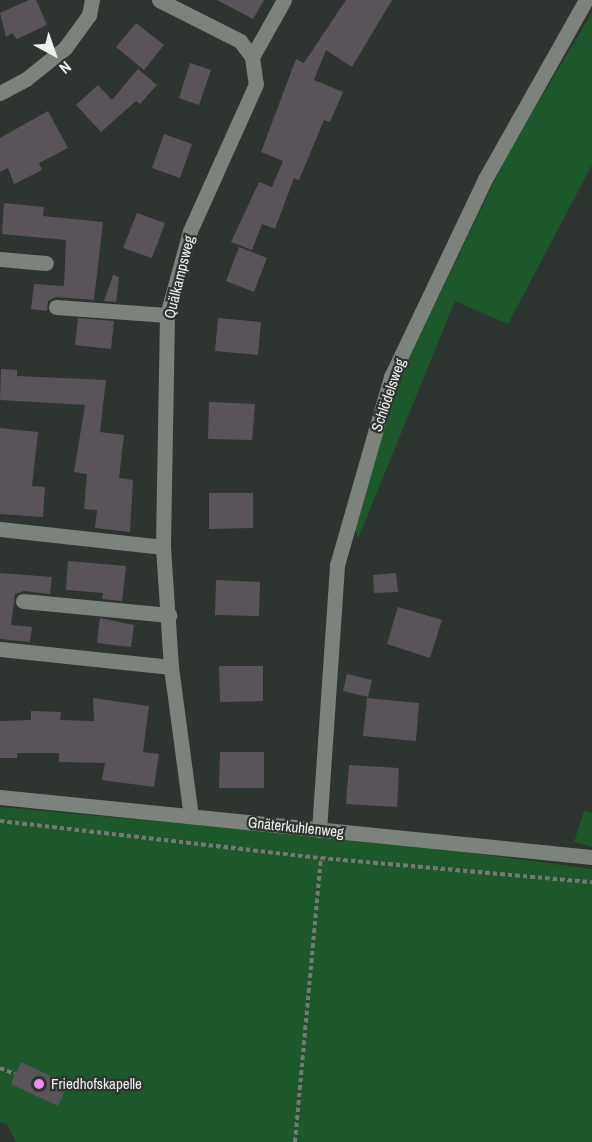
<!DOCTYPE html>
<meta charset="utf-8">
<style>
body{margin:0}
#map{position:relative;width:592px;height:1142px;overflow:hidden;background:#2e342f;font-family:"Archivo Narrow",sans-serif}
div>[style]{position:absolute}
.green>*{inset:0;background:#1c582b}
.building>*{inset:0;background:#5a545a}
.path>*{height:4px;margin-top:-2px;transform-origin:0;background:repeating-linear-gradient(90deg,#747975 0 4.5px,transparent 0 7.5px)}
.minor>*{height:15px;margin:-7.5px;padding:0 7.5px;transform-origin:7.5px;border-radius:7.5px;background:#7c837d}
.dots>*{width:16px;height:16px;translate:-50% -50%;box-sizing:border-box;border:3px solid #2e342f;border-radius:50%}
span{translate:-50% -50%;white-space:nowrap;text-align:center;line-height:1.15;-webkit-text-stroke:4.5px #2e342f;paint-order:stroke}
.street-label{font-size:15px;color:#edf1ed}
.poi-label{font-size:15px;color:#edf1ed}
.left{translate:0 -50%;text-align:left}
.north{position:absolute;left:24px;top:24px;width:60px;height:60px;-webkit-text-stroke:4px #2e342f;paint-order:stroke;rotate:140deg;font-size:16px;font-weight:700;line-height:24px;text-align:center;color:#edf1ed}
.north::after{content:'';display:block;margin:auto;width:21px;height:27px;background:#edf1ed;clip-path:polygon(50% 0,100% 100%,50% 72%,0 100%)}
</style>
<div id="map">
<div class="green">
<div style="clip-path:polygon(592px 13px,592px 165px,508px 324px,455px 301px,358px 539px,355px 529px,397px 383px,509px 151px)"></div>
<div style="clip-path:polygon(0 807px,406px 844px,592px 869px,592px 1142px,16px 1142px,7px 1124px,0 1122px)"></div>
<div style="clip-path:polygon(584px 811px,592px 813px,592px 847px,574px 842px)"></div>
</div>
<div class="building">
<div style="clip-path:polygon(29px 0,36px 0,47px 25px,17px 39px,12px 33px,6px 37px,0 13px)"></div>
<div style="clip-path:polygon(217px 0,264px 0,253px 19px)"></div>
<div style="clip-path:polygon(346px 0,392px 0,352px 67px,326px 50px,314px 80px,343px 92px,330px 122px,324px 120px,299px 180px,294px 178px,275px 229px,262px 224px,252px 250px,231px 242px,259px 182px,272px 187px,283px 161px,261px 152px,296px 59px,304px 63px)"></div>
<div style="clip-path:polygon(136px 23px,164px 45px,144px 70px,116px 47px)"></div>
<div style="clip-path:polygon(190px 63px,211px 70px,199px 105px,179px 98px)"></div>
<div style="clip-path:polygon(138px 69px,157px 85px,140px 104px,136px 101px,101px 132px,76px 105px,98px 85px,112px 100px)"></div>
<div style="clip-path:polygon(48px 111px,68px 148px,39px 163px,42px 170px,14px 184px,8px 168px,0 172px,0 138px)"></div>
<div style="clip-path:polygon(164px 134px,192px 144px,180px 178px,152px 168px)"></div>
<div style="clip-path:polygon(4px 203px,44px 207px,43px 216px,103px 222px,94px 300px,56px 297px,48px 301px,47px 311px,31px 309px,34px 284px,64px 286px,66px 240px,2px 234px)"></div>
<div style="clip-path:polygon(137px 213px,165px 223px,152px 258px,123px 248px)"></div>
<div style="clip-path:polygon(239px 247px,267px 258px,254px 292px,226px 281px)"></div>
<div style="clip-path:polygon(113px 275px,119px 277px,116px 302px,104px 301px)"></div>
<div style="clip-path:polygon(78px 318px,114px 321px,111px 349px,75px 345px)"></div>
<div style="clip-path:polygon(218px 318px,261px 322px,258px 355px,215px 351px)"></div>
<div style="clip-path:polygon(1px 369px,17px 370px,17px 376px,106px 380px,100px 432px,124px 435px,119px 478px,133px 480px,130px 532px,95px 528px,97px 510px,84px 509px,87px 474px,74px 472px,85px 405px,0 400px)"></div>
<div style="clip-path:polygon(209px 402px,255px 404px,252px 440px,208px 439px)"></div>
<div style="clip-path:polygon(0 428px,38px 432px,32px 486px,45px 487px,43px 517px,0 514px)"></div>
<div style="clip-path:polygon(209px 493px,253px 493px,253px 528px,209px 529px)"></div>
<div style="clip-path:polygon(68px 561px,126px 566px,122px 601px,102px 599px,103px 593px,66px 590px)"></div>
<div style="clip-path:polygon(0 573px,52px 577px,50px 594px,24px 591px,15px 594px,11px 625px,32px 627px,30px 642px,0 639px)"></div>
<div style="clip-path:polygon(396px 573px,398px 592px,374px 593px,373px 575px)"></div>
<div style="clip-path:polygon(216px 580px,260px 582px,259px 616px,215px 615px)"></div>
<div style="clip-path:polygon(398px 607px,442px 620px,430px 658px,387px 644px)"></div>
<div style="clip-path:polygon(100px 618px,134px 625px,131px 647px,97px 643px)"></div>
<div style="clip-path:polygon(219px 666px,263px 666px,263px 701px,220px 702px)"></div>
<div style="clip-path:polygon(347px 674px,372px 680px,368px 697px,343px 691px)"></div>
<div style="clip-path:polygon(93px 698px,149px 706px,143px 752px,159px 754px,154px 787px,102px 780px,105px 763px,59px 762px,59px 753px,17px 753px,17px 758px,0 758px,0 721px,31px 720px,31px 711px,61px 712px,60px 720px,94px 721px)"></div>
<div style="clip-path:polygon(367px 698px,419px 703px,416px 741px,363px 736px)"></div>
<div style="clip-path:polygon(220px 752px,264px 752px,264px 788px,219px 788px)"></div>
<div style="clip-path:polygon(349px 765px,399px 768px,397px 807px,346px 804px)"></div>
<div style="clip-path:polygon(21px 1062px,68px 1084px,58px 1106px,11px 1084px)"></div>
</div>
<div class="path">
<div style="left:0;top:821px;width:323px;rotate:6.6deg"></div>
<div style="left:321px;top:858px;width:272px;rotate:5.1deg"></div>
<div style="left:0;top:1068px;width:16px;rotate:22deg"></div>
<div style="left:295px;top:1142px;width:285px;rotate:-84.8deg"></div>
</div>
<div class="minor">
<div style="left:159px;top:0;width:91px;rotate:26.8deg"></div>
<div style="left:240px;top:41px;width:20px;rotate:53deg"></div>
<div style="left:252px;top:57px;width:27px;rotate:82deg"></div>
<div style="left:256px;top:84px;width:161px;rotate:114.2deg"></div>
<div style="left:190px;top:231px;width:87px;rotate:105.3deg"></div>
<div style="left:167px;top:315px;width:232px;rotate:91deg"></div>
<div style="left:163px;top:547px;width:120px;rotate:86.2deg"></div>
<div style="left:171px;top:667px;width:150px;rotate:82.4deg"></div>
<div style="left:252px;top:57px;width:65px;rotate:-60.7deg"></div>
<div style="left:0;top:93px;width:30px;rotate:-28deg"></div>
<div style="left:26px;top:79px;width:50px;rotate:-38.5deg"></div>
<div style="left:65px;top:48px;width:41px;rotate:-54deg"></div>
<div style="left:89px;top:15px;width:15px;rotate:-79deg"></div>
<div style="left:0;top:259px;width:46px;rotate:5deg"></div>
<div style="left:56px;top:307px;width:111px;rotate:4.1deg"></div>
<div style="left:0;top:529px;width:164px;rotate:6.3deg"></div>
<div style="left:23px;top:601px;width:147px;rotate:5.5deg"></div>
<div style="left:0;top:649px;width:172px;rotate:6deg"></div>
<div style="left:0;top:797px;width:595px;rotate:5.79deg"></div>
<div style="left:319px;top:830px;width:266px;rotate:-86.1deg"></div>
<div style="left:337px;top:565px;width:196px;rotate:-74deg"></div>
<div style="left:391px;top:377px;width:219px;rotate:-64.6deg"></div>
<div style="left:485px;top:179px;width:206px;rotate:-60.6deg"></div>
</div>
<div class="dots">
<div style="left:39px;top:1084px;background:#f08bf5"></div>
</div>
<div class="street-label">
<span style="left:179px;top:277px;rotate:-76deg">Quälkampsweg</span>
<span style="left:388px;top:395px;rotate:-71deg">Schlödelsweg</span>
<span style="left:296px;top:827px;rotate:6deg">Gnäterkuhlenweg</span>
</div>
<div class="poi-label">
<span class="left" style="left:51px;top:1084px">Friedhofskapelle</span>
</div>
<div class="north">N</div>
</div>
